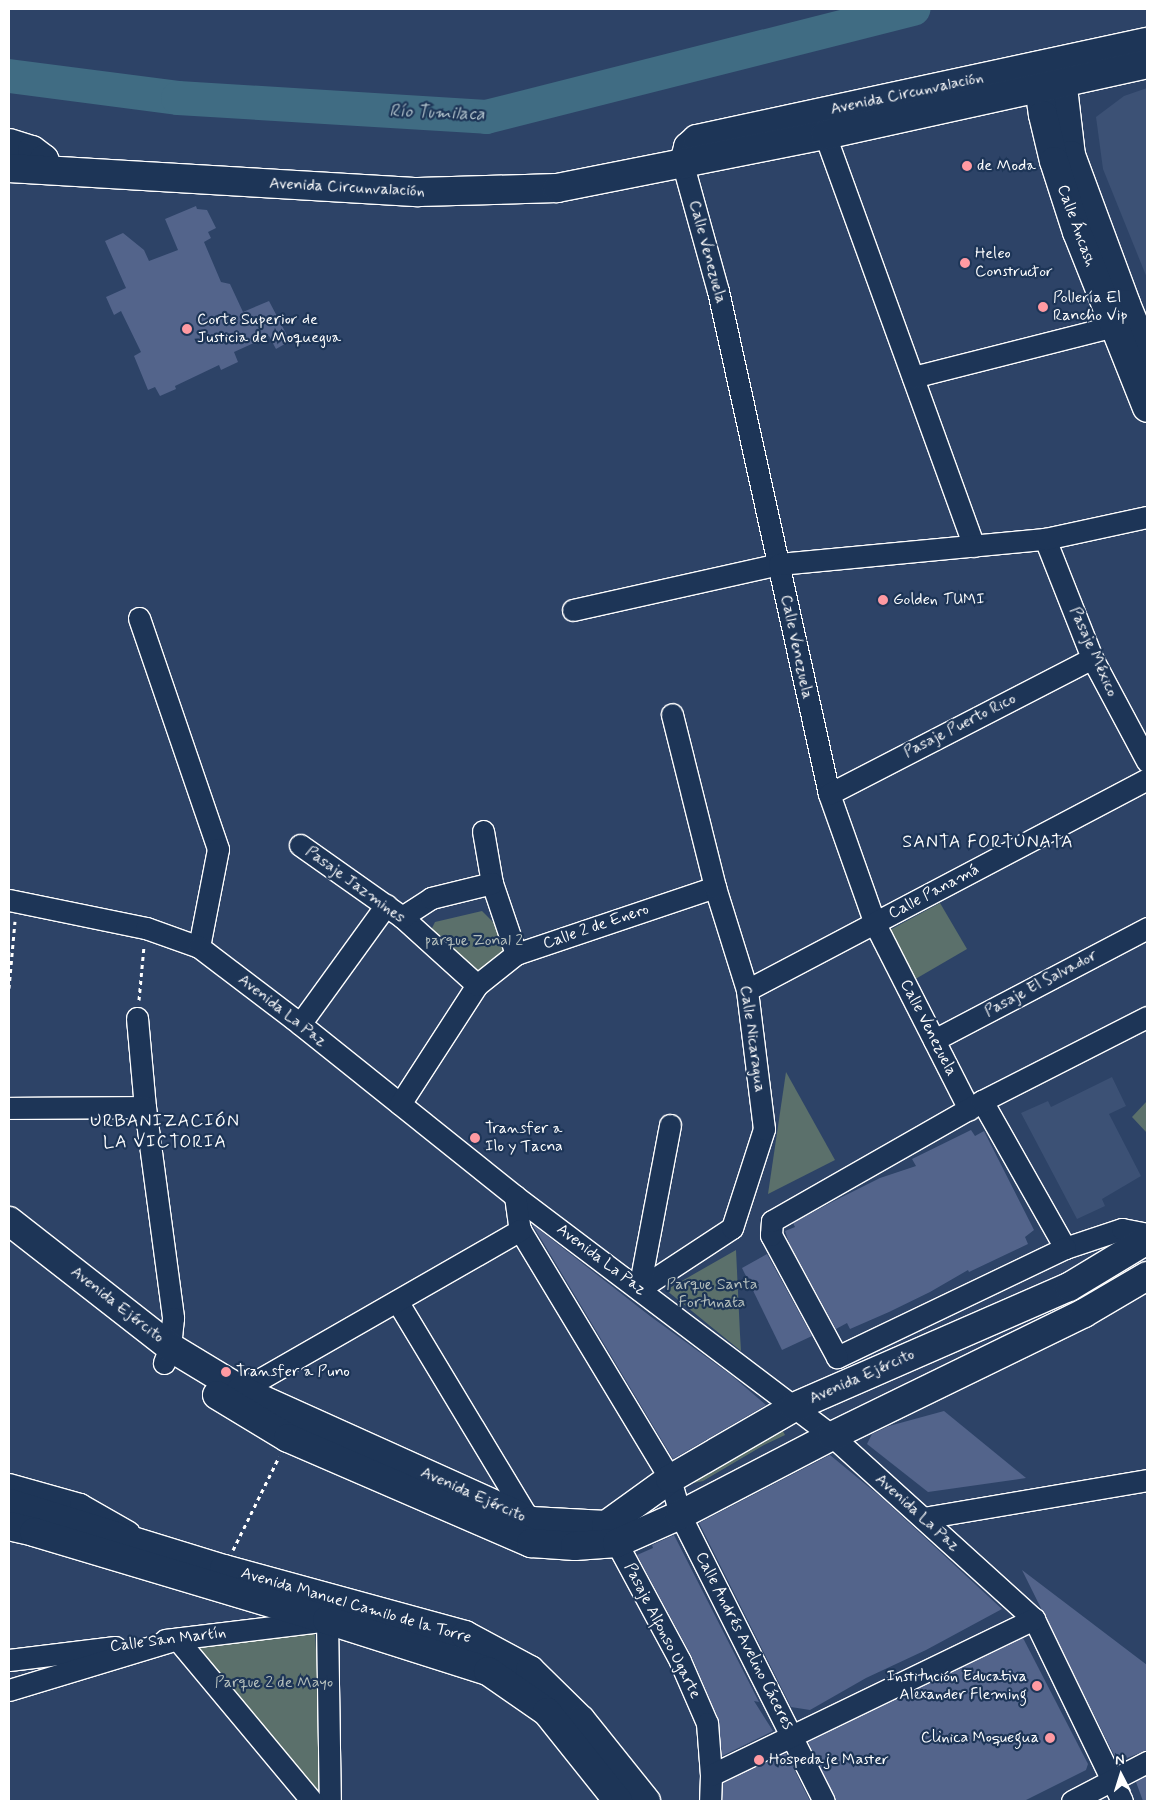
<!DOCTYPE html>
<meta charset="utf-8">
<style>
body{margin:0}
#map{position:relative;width:1156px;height:1810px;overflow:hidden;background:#2d4367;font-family:Mynerve,sans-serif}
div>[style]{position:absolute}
.built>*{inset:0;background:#3c5175}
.green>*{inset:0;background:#5b706b}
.river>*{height:34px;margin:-17px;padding:0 17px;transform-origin:17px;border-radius:17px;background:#406c83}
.building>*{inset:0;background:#53648b}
.path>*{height:3px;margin-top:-1.5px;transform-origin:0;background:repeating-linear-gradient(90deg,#fff 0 4px,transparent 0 8px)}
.roads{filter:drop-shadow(1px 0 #fff) drop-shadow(-1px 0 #fff) drop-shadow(0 1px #fff) drop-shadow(0 -1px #fff)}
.minor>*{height:21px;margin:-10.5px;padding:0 10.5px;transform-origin:10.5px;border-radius:10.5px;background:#1d3557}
.major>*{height:28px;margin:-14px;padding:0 14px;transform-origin:14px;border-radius:14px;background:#1d3557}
.highway>*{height:28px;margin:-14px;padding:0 14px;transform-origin:14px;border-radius:14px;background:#1d3557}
.dots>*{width:14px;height:14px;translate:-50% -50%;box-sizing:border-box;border:2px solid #1d3557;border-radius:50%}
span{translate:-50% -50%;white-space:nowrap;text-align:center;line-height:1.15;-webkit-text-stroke:4.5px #1d3557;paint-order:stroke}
.street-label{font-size:16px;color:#fff}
.poi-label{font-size:16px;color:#fff}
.left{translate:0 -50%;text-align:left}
.right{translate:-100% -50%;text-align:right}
.park-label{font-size:16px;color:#b5bfbc}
.water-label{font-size:18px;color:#b3c4cd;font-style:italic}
.neighbourhood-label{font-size:18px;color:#fff;letter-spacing:1px}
.frame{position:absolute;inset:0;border:10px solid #fff;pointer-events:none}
.north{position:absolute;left:1096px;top:1750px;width:50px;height:50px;-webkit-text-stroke:4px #1d3557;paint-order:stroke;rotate:355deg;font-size:14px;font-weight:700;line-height:20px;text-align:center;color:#fff}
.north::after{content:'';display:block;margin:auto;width:18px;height:22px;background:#fff;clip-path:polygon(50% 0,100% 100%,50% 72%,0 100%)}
</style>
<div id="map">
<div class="built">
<div style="clip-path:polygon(1147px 88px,1147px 278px,1103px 169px,1096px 117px,1124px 96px)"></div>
<div style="clip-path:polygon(1112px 1077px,1126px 1106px,1109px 1114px,1141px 1176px,1102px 1199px,1105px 1206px,1077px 1219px,1021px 1113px,1048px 1101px,1051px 1107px)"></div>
</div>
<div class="green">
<div style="clip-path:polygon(940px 903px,967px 949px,912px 981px,888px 931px)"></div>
<div style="clip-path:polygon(482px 911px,501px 930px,509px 957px,484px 978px,426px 940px,435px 922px)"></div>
<div style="clip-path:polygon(786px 1072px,835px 1160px,768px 1194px)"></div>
<div style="clip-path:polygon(1147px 1101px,1147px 1133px,1132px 1117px)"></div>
<div style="clip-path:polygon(736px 1250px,740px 1334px,741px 1351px,666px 1290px)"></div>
<div style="clip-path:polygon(782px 1429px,785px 1435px,764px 1445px,703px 1481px,694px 1483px,693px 1479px)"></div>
<div style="clip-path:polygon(315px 1633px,325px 1801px,190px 1649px)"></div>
</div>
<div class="river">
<div style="left:9px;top:76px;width:170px;rotate:7.4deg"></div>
<div style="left:178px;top:98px;width:309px;rotate:3.5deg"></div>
<div style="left:486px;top:117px;width:441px;rotate:-14.2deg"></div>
</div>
<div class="building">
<div style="clip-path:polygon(196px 206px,197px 209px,207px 210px,216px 228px,208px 232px,211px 238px,204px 242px,221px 282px,230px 284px,243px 312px,269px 301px,290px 341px,276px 349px,269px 336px,234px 352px,238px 362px,221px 370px,219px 365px,175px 386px,176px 389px,160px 396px,155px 387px,148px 390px,134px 356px,141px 352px,121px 311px,114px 315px,106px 297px,126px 288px,105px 241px,123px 233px,144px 250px,149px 261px,178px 250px,165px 219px)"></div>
<div style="clip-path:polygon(971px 1130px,975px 1136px,984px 1131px,1034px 1230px,1025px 1237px,1028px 1244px,969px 1272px,968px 1270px,930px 1292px,889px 1312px,850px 1329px,847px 1323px,836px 1329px,789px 1243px,785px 1231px,795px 1227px,793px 1223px,832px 1202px,880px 1178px,916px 1166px,912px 1159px)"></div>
<div style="clip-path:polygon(532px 1224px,650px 1316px,731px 1375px,766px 1405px,673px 1459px)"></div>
<div style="clip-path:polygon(767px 1254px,812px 1336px,782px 1350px,742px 1268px)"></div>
<div style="clip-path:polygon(944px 1411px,1026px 1478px,928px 1492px,867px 1444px,872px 1434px,889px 1426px)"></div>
<div style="clip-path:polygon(830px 1455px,881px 1497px,1002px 1609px,926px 1650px,866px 1678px,810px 1710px,791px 1707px,699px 1523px)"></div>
<div style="clip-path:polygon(674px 1535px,759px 1702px,754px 1701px,773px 1731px,722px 1756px,718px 1718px,691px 1655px,637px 1555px,653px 1548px,652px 1545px)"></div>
<div style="clip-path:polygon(1022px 1570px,1147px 1665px,1147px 1750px,1127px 1758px,1126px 1755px,1116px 1759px)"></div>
<div style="clip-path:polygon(1023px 1638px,1088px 1764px,1086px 1770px,1024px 1801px,836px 1801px,808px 1742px)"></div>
<div style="clip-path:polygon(786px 1753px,810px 1801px,722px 1801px,723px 1783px)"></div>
<div style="clip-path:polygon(1147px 1776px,1147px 1801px,1143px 1801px,1136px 1782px)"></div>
</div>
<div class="path">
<div style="left:9px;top:988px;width:67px;rotate:-84.9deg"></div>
<div style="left:139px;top:1000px;width:54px;rotate:-84.7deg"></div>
<div style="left:233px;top:1550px;width:104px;rotate:-63.7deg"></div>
</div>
<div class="roads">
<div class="minor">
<div style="left:825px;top:135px;width:437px;rotate:70.1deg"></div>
<div style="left:683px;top:165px;width:131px;rotate:74.5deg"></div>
<div style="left:718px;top:291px;width:515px;rotate:77.56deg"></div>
<div style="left:829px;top:794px;width:138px;rotate:70.5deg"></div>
<div style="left:875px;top:924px;width:208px;rotate:63.1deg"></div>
<div style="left:913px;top:377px;width:207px;rotate:-14.2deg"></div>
<div style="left:1045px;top:539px;width:128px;rotate:68.4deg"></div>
<div style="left:1092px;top:658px;width:117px;rotate:61.9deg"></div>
<div style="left:573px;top:610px;width:211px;rotate:-12.6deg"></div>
<div style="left:779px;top:564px;width:267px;rotate:-5.4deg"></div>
<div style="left:1045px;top:539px;width:104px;rotate:-12.2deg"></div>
<div style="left:139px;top:618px;width:244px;rotate:71.1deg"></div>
<div style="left:218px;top:849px;width:100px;rotate:101deg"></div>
<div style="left:829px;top:794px;width:296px;rotate:-27.3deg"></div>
<div style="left:483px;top:831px;width:53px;rotate:80.2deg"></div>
<div style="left:492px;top:883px;width:75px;rotate:71.3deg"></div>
<div style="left:300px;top:845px;width:125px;rotate:35.2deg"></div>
<div style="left:402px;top:917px;width:101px;rotate:42.2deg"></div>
<div style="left:9px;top:900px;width:140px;rotate:11.6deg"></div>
<div style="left:146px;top:928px;width:56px;rotate:19.7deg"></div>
<div style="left:199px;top:947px;width:119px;rotate:37.2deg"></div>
<div style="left:294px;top:1019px;width:283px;rotate:38.7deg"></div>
<div style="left:515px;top:1196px;width:398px;rotate:37.1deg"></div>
<div style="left:832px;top:1436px;width:273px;rotate:42.2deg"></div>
<div style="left:1034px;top:1619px;width:202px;rotate:64.2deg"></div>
<div style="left:402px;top:917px;width:35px;rotate:-33deg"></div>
<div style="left:431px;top:898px;width:63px;rotate:-13.8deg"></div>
<div style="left:747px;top:990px;width:452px;rotate:-27.8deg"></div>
<div style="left:137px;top:1018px;width:89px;rotate:84.9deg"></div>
<div style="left:145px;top:1107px;width:213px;rotate:82.4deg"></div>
<div style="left:173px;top:1318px;width:29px;rotate:96deg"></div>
<div style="left:170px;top:1347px;width:17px;rotate:111deg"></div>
<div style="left:300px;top:1024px;width:147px;rotate:-54.1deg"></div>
<div style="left:934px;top:1040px;width:241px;rotate:-27.7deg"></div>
<div style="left:982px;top:1101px;width:169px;rotate:60.5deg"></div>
<div style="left:1065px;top:1248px;width:60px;rotate:-18.4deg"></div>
<div style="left:1122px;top:1229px;width:25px;rotate:11deg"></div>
<div style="left:400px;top:1104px;width:142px;rotate:-57.1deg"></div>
<div style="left:477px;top:985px;width:50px;rotate:-38.5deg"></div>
<div style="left:516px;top:954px;width:210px;rotate:-18.6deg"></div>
<div style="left:9px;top:1108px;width:136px;rotate:-0.4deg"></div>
<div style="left:515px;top:1196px;width:34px;rotate:82deg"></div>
<div style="left:520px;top:1230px;width:291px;rotate:58.9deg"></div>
<div style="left:670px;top:1479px;width:37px;rotate:74deg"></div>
<div style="left:680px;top:1515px;width:320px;rotate:63.3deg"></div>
<div style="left:1065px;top:1248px;width:253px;rotate:154.4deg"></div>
<div style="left:837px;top:1357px;width:139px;rotate:-118.4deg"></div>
<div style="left:771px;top:1235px;width:14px;rotate:-86deg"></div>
<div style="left:772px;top:1221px;width:242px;rotate:-29.7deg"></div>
<div style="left:982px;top:1101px;width:185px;rotate:-27deg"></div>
<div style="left:639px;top:1289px;width:111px;rotate:-33.3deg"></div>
<div style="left:732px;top:1228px;width:104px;rotate:-72.1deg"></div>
<div style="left:764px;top:1129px;width:140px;rotate:-97deg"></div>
<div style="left:747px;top:990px;width:108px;rotate:-107.3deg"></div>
<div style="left:715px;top:887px;width:178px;rotate:-104deg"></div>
<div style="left:639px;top:1289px;width:167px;rotate:-79.3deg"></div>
<div style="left:397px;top:1301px;width:259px;rotate:58.9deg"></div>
<div style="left:241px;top:1390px;width:322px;rotate:-29.8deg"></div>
<div style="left:9px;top:1484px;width:74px;rotate:15.7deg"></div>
<div style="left:80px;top:1504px;width:56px;rotate:29.7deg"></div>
<div style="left:923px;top:1518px;width:227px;rotate:-9.6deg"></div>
<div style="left:609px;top:1529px;width:150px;rotate:61.7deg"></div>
<div style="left:680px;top:1661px;width:68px;rotate:66.5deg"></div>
<div style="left:707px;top:1723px;width:52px;rotate:85.6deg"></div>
<div style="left:711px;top:1775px;width:26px;rotate:92deg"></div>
<div style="left:329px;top:1607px;width:13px;rotate:99deg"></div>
<div style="left:327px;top:1620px;width:181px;rotate:89.1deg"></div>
<div style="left:165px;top:1640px;width:157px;rotate:-6.9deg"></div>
<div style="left:9px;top:1660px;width:107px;rotate:-7deg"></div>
<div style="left:9px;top:1690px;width:176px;rotate:-16.9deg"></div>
<div style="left:177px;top:1639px;width:211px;rotate:50.2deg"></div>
<div style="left:711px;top:1775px;width:359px;rotate:-25.8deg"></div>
<div style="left:1072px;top:1801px;width:85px;rotate:-27.5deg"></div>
</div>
<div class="major">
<div style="left:1060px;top:62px;width:94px;rotate:83.3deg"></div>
<div style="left:1071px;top:155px;width:159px;rotate:69.7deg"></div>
<div style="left:1126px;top:304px;width:55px;rotate:67.6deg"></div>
<div style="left:1036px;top:66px;width:49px;rotate:81.9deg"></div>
<div style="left:1043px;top:115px;width:47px;rotate:76.6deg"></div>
<div style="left:1054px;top:161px;width:75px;rotate:72.1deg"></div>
<div style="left:1077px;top:232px;width:189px;rotate:68.3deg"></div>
<div style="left:9px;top:1221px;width:204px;rotate:38deg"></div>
<div style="left:170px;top:1347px;width:83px;rotate:31.2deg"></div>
<div style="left:241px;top:1390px;width:318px;rotate:24.3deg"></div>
<div style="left:531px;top:1521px;width:75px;rotate:3.1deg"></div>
<div style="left:606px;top:1525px;width:79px;rotate:-35.7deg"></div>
<div style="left:670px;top:1479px;width:143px;rotate:-30.1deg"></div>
<div style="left:794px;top:1407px;width:300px;rotate:-23.6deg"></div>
<div style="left:1069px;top:1287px;width:91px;rotate:-31.1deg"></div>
<div style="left:217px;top:1395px;width:83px;rotate:31.2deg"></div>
<div style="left:288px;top:1438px;width:265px;rotate:23.4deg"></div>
<div style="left:531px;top:1543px;width:44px;rotate:3.9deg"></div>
<div style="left:575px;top:1546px;width:42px;rotate:-4.1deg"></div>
<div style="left:617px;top:1543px;width:69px;rotate:-24deg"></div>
<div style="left:680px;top:1515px;width:171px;rotate:-27.5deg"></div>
<div style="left:832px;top:1436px;width:280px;rotate:-26deg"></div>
<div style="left:1084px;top:1313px;width:73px;rotate:-30.4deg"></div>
<div style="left:9px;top:1503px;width:225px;rotate:17.1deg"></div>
<div style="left:224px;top:1569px;width:250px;rotate:15.3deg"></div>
<div style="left:465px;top:1635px;width:74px;rotate:28.3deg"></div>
<div style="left:530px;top:1670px;width:71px;rotate:44.4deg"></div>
<div style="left:581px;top:1720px;width:104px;rotate:51.3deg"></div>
<div style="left:9px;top:1526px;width:26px;rotate:13deg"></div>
<div style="left:34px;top:1532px;width:306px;rotate:16.7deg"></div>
<div style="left:327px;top:1620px;width:169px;rotate:17.6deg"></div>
<div style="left:488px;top:1671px;width:72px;rotate:34.8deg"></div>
<div style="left:547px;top:1712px;width:114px;rotate:51.4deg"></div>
</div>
<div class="highway">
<div style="left:9px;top:143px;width:24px;rotate:17deg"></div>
<div style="left:32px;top:150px;width:15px;rotate:37deg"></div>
<div style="left:44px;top:159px;width:12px;rotate:66deg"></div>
<div style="left:683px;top:165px;width:19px;rotate:-74deg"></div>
<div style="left:688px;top:147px;width:12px;rotate:-42deg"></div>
<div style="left:697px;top:139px;width:460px;rotate:-12.2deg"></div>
<div style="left:9px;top:168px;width:410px;rotate:3.4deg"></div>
<div style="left:418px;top:192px;width:139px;rotate:-1.6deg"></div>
<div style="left:557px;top:188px;width:273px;rotate:-11.2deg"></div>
<div style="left:825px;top:135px;width:330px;rotate:-12.4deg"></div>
</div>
</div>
<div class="dots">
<div style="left:967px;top:166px;background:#ff9aa2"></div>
<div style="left:965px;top:263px;background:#ff9aa2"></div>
<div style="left:1043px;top:307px;background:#ff9aa2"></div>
<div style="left:187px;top:329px;background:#ff9aa2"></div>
<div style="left:883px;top:600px;background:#ff9aa2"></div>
<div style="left:475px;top:1138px;background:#ff9aa2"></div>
<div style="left:226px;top:1372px;background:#ff9aa2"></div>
<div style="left:1037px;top:1686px;background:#ff9aa2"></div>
<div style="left:1050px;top:1738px;background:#ff9aa2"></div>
<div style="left:759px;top:1760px;background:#ff9aa2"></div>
</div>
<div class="street-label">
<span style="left:907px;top:94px;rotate:-12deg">Avenida Circunvalación</span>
<span style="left:347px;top:188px;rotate:3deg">Avenida Circunvalación</span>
<span style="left:1076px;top:226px;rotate:70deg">Calle Áncash</span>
<span style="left:707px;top:252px;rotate:75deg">Calle Venezuela</span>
<span style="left:796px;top:647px;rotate:78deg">Calle Venezuela</span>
<span style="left:1093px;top:652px;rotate:66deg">Pasaje México</span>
<span style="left:960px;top:726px;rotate:-27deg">Pasaje Puerto Rico</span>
<span style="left:355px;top:885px;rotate:36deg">Pasaje Jazmines</span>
<span style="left:934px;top:892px;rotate:-28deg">Calle Panamá</span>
<span style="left:596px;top:927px;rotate:-19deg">Calle 2 de Enero</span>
<span style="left:1041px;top:984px;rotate:-28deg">Pasaje El Salvador</span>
<span style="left:282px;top:1011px;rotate:38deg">Avenida La Paz</span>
<span style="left:928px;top:1028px;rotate:63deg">Calle Venezuela</span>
<span style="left:752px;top:1039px;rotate:82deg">Calle Nicaragua</span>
<span style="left:601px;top:1260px;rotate:37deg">Avenida La Paz</span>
<span style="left:117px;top:1305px;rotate:38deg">Avenida Ejército</span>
<span style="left:862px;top:1377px;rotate:-24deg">Avenida Ejército</span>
<span style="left:473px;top:1495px;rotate:24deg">Avenida Ejército</span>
<span style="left:917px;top:1513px;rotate:42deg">Avenida La Paz</span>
<span style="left:356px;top:1606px;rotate:16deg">Avenida Manuel Camilo de la Torre</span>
<span style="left:662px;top:1631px;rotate:63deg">Pasaje Alfonso Ugarte</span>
<span style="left:168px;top:1640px;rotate:-7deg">Calle San Martín</span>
<span style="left:744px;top:1641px;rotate:63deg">Calle Andrés Avelino Cáceres</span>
</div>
<div class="poi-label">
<span class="left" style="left:977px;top:166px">de Moda</span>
<span class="left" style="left:975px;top:263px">Heleo<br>Constructor</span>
<span class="left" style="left:1053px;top:307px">Pollería El<br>Rancho Vip</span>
<span class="left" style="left:197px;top:329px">Corte Superior de<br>Justicia de Moquegua</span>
<span class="left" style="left:893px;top:600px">Golden TUMI</span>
<span class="left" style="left:485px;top:1138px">Transfer a<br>Ilo y Tacna</span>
<span class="left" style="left:236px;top:1372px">Transfer a Puno</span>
<span class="right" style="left:1027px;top:1686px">Institución Educativa<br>Alexander Fleming</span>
<span class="right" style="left:1039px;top:1738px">Clinica Moquegua</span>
<span class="left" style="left:769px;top:1760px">Hospedaje Master</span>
</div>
<div class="park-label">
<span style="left:474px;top:941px">parque Zonal 2</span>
<span style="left:712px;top:1294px">Parque Santa<br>Fortunata</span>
<span style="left:274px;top:1683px">Parque 2 de Mayo</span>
</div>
<div class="water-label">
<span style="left:437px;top:113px;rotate:2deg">Río Tumilaca</span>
</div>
<div class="neighbourhood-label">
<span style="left:988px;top:842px">SANTA FORTUNATA</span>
<span style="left:165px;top:1132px">URBANIZACIÓN<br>LA VICTORIA</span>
</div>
<div class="frame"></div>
<div class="north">N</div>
</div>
